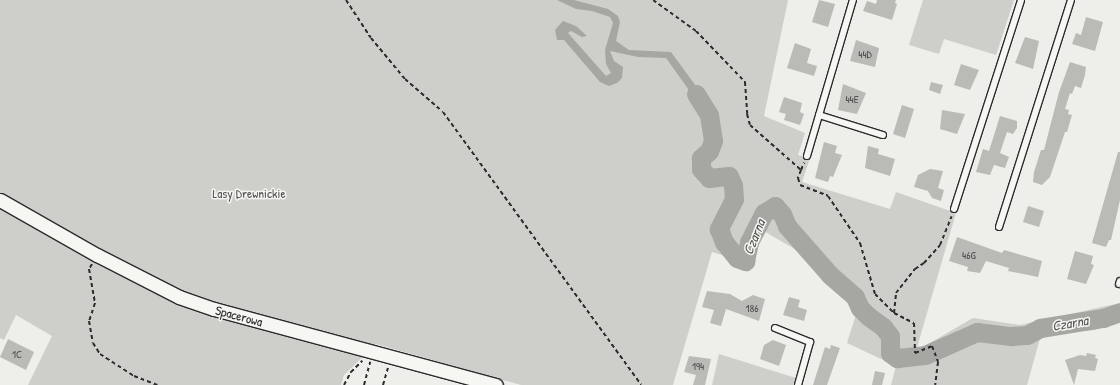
<!DOCTYPE html>
<style>
body{margin:0}
#map{position:relative;width:1120px;height:385px;overflow:hidden;background:#eeeeea;font-family:"Patrick Hand",sans-serif}
div>[style]{position:absolute}
.green>*{inset:0;background:#cececa}
.water>*{inset:0;background:#a6a6a3}
.river>*{height:19px;margin:-9.5px;padding:0 9.5px;transform-origin:9.5px;border-radius:9.5px;background:#a6a6a3}
.building>*{inset:0;background:#babab7}
.path>*{height:2px;margin-top:-1px;transform-origin:0;background:repeating-linear-gradient(90deg,#2b2b2b 0 4px,transparent 0 7px)}
.roads{filter:drop-shadow(1px 0 #2b2b2b) drop-shadow(-1px 0 #2b2b2b) drop-shadow(0 1px #2b2b2b) drop-shadow(0 -1px #2b2b2b)}
.lane>*{height:6px;margin:-3px;padding:0 3px;transform-origin:3px;border-radius:3px;background:#f6f6f2}
.street>*{height:13px;margin:-6.5px;padding:0 6.5px;transform-origin:6.5px;border-radius:6.5px;background:#f6f6f2}
span{translate:-50% -50%;white-space:nowrap;text-align:center;line-height:1.15;-webkit-text-stroke:3px #f6f6f2;paint-order:stroke}
.number-label{font-size:11px;color:#4f4f4e}
.number-label span{-webkit-text-stroke-width:0}
.park-label{font-size:13px;color:#545453}
.street-label{font-size:13px;color:#2b2b2b}
.water-label{font-size:14px;color:#565655;font-style:italic}
</style>
<div id="map">
<div class="green">
<div style="clip-path:polygon(0 0,788px 0,764px 116px,805px 133px,798px 155px,810px 158px,802px 182px,890px 209px,896px 192px,956px 213px,916px 351px,973px 318px,1020px 325px,1120px 303px,1120px 322px,1095px 330px,1041px 335px,1027px 385px,891px 385px,896px 366px,847px 343px,858px 308px,798px 251px,762px 230px,753px 252px,752px 264px,712px 252px,673px 385px,521px 385px,376px 344px,344px 375px,341px 385px,28px 385px,52px 336px,16px 315px,4px 340px,0 338px)"></div>
<div style="clip-path:polygon(923px 0,1014px 0,996px 55px,944px 39px,939px 54px,909px 45px)"></div>
<div style="clip-path:polygon(719px 354px,796px 378px,793px 385px,712px 385px)"></div>
</div>
<div class="water">
<div style="clip-path:polygon(557px 0,574px 0,608px 9px,618px 16px,620px 22px,616px 41px,629px 50px,671px 52px,704px 97px,712px 116px,706px 118px,701px 107px,666px 58px,638px 57px,610px 51px,614px 61px,623px 67px,622px 78px,617px 83px,609px 86px,600px 82px,564px 40px,557px 40px,555px 30px,563px 21px,576px 26px,587px 36px,582px 37px,571px 31px,568px 33px,606px 76px,611px 73px,606px 64px,605px 50px,613px 23px,610px 17px,592px 11px,576px 9px)"></div>
</div>
<div class="river">
<div style="left:696px;top:94px;width:25px;rotate:58deg"></div>
<div style="left:709px;top:115px;width:26px;rotate:81deg"></div>
<div style="left:713px;top:141px;width:11px;rotate:112deg"></div>
<div style="left:709px;top:151px;width:11px;rotate:139deg"></div>
<div style="left:701px;top:158px;width:11px;rotate:90deg"></div>
<div style="left:701px;top:169px;width:12px;rotate:48deg"></div>
<div style="left:709px;top:178px;width:20px;rotate:-6deg"></div>
<div style="left:729px;top:176px;width:10px;rotate:66deg"></div>
<div style="left:733px;top:185px;width:14px;rotate:86deg"></div>
<div style="left:734px;top:199px;width:34px;rotate:117deg"></div>
<div style="left:719px;top:229px;width:14px;rotate:69deg"></div>
<div style="left:724px;top:242px;width:21px;rotate:51deg"></div>
<div style="left:737px;top:258px;width:9px;rotate:21deg"></div>
<div style="left:745px;top:261px;width:19px;rotate:-78deg"></div>
<div style="left:749px;top:242px;width:33px;rotate:-63deg"></div>
<div style="left:764px;top:213px;width:13px;rotate:-32deg"></div>
<div style="left:775px;top:206px;width:11px;rotate:49deg"></div>
<div style="left:782px;top:214px;width:13px;rotate:67deg"></div>
<div style="left:787px;top:226px;width:65px;rotate:48.7deg"></div>
<div style="left:830px;top:275px;width:33px;rotate:41deg"></div>
<div style="left:855px;top:297px;width:12px;rotate:66deg"></div>
<div style="left:860px;top:308px;width:11px;rotate:45deg"></div>
<div style="left:868px;top:316px;width:19px;rotate:36deg"></div>
<div style="left:883px;top:327px;width:11px;rotate:52deg"></div>
<div style="left:890px;top:336px;width:17px;rotate:90deg"></div>
<div style="left:890px;top:353px;width:9px;rotate:36deg"></div>
<div style="left:897px;top:358px;width:28px;rotate:-6deg"></div>
<div style="left:925px;top:355px;width:57px;rotate:-23.9deg"></div>
<div style="left:977px;top:332px;width:34px;rotate:7deg"></div>
<div style="left:1011px;top:336px;width:16px;rotate:-4deg"></div>
<div style="left:1027px;top:335px;width:15px;rotate:-28deg"></div>
<div style="left:1040px;top:328px;width:64px;rotate:-9deg"></div>
<div style="left:1103px;top:318px;width:18px;rotate:-19deg"></div>
</div>
<div class="building">
<div style="clip-path:polygon(819px 0,835px 4px,828px 27px,812px 22px)"></div>
<div style="clip-path:polygon(877px 0,896px 0,895px 3px,897px 4px,892px 20px,863px 11px,867px 1px,876px 4px)"></div>
<div style="clip-path:polygon(1086px 17px,1103px 22px,1095px 51px,1072px 44px,1076px 33px,1081px 35px)"></div>
<div style="clip-path:polygon(1025px 37px,1039px 41px,1033px 69px,1015px 63px)"></div>
<div style="clip-path:polygon(856px 40px,879px 48px,875px 67px,850px 61px)"></div>
<div style="clip-path:polygon(795px 43px,811px 49px,807px 63px,817px 66px,814px 76px,787px 68px)"></div>
<div style="clip-path:polygon(1070px 62px,1086px 67px,1085px 75px,1081px 88px,1075px 86px,1072px 94px,1070px 93px,1065px 109px,1069px 110px,1068px 114px,1072px 115px,1067px 132px,1065px 132px,1050px 177px,1042px 185px,1033px 182px,1034px 172px,1041px 150px,1044px 150px,1059px 92px)"></div>
<div style="clip-path:polygon(961px 64px,979px 70px,970px 90px,954px 85px)"></div>
<div style="clip-path:polygon(931px 82px,943px 85px,940px 94px,929px 90px)"></div>
<div style="clip-path:polygon(843px 84px,866px 93px,857px 114px,838px 110px)"></div>
<div style="clip-path:polygon(784px 97px,802px 103px,800px 112px,804px 114px,800px 125px,784px 120px,786px 114px,779px 112px)"></div>
<div style="clip-path:polygon(902px 105px,914px 109px,905px 138px,893px 134px)"></div>
<div style="clip-path:polygon(942px 110px,965px 114px,957px 134px,940px 129px)"></div>
<div style="clip-path:polygon(1000px 116px,1017px 121px,1017px 128px,1013px 134px,1007px 132px,1000px 153px,1009px 157px,1005px 168px,994px 165px,990px 175px,976px 172px,983px 149px,989px 151px)"></div>
<div style="clip-path:polygon(824px 142px,837px 146px,835px 153px,842px 155px,833px 177px,830px 176px,828px 182px,815px 178px)"></div>
<div style="clip-path:polygon(868px 146px,879px 149px,878px 154px,895px 159px,890px 176px,865px 168px)"></div>
<div style="clip-path:polygon(1118px 152px,1120px 152px,1120px 200px,1111px 240px,1109px 240px,1106px 247px,1092px 243px)"></div>
<div style="clip-path:polygon(930px 169px,943px 171px,938px 188px,944px 190px,941px 201px,932px 198px,928px 191px,914px 187px,918px 175px)"></div>
<div style="clip-path:polygon(1028px 206px,1044px 211px,1039px 227px,1023px 222px)"></div>
<div style="clip-path:polygon(957px 237px,1002px 253px,1004px 250px,1042px 261px,1038px 277px,1008px 271px,1009px 268px,986px 261px,980px 273px,967px 271px,968px 267px,949px 261px)"></div>
<div style="clip-path:polygon(1075px 251px,1093px 256px,1091px 264px,1094px 265px,1086px 284px,1067px 279px)"></div>
<div style="clip-path:polygon(707px 291px,730px 294px,742px 301px,753px 295px,765px 299px,759px 321px,726px 309px,721px 326px,710px 323px,714px 310px,702px 307px)"></div>
<div style="clip-path:polygon(789px 297px,800px 300px,798px 307px,807px 310px,804px 321px,783px 315px)"></div>
<div style="clip-path:polygon(8px 339px,34px 352px,26px 370px,0 357px)"></div>
<div style="clip-path:polygon(773px 340px,786px 345px,779px 366px,760px 359px,764px 345px)"></div>
<div style="clip-path:polygon(831px 345px,840px 348px,827px 385px,813px 385px,825px 347px,830px 349px)"></div>
<div style="clip-path:polygon(1087px 353px,1096px 355px,1095px 358px,1098px 359px,1095px 371px,1078px 369px,1074px 385px,1065px 360px,1080px 355px,1086px 356px)"></div>
<div style="clip-path:polygon(689px 356px,711px 359px,705px 385px,693px 385px,696px 375px,684px 372px)"></div>
<div style="clip-path:polygon(875px 371px,885px 373px,882px 385px,872px 385px)"></div>
</div>
<div class="path">
<div style="left:346px;top:0;width:45px;rotate:56.7deg"></div>
<div style="left:371px;top:38px;width:53px;rotate:50.3deg"></div>
<div style="left:405px;top:79px;width:50px;rotate:41deg"></div>
<div style="left:443px;top:112px;width:337px;rotate:54deg"></div>
<div style="left:653px;top:0;width:53px;rotate:35.8deg"></div>
<div style="left:696px;top:31px;width:71px;rotate:46.1deg"></div>
<div style="left:745px;top:82px;width:32px;rotate:86deg"></div>
<div style="left:747px;top:114px;width:11px;rotate:75deg"></div>
<div style="left:750px;top:125px;width:68px;rotate:41.4deg"></div>
<div style="left:801px;top:170px;width:8px;rotate:-67deg"></div>
<div style="left:801px;top:170px;width:9px;rotate:111deg"></div>
<div style="left:798px;top:178px;width:7px;rotate:74deg"></div>
<div style="left:800px;top:185px;width:30px;rotate:21deg"></div>
<div style="left:828px;top:196px;width:57px;rotate:55.8deg"></div>
<div style="left:860px;top:243px;width:53px;rotate:73.6deg"></div>
<div style="left:875px;top:294px;width:27px;rotate:45deg"></div>
<div style="left:894px;top:313px;width:22px;rotate:27deg"></div>
<div style="left:914px;top:323px;width:30px;rotate:88deg"></div>
<div style="left:915px;top:353px;width:18px;rotate:-22deg"></div>
<div style="left:932px;top:346px;width:17px;rotate:69deg"></div>
<div style="left:938px;top:362px;width:23px;rotate:97deg"></div>
<div style="left:92px;top:264px;width:6px;rotate:121deg"></div>
<div style="left:89px;top:269px;width:35px;rotate:80deg"></div>
<div style="left:95px;top:303px;width:19px;rotate:108deg"></div>
<div style="left:89px;top:321px;width:22px;rotate:80deg"></div>
<div style="left:93px;top:343px;width:13px;rotate:58deg"></div>
<div style="left:100px;top:354px;width:40px;rotate:32.9deg"></div>
<div style="left:134px;top:376px;width:25px;rotate:21deg"></div>
<div style="left:894px;top:313px;width:20px;rotate:-84deg"></div>
<div style="left:896px;top:293px;width:31px;rotate:-52deg"></div>
<div style="left:915px;top:269px;width:11px;rotate:-34deg"></div>
<div style="left:924px;top:263px;width:24px;rotate:-48deg"></div>
<div style="left:940px;top:245px;width:31px;rotate:-68deg"></div>
<div style="left:344px;top:385px;width:15px;rotate:-62deg"></div>
<div style="left:351px;top:372px;width:16px;rotate:-45deg"></div>
<div style="left:364px;top:385px;width:24px;rotate:-75deg"></div>
<div style="left:383px;top:385px;width:19px;rotate:-74deg"></div>
</div>
<div class="roads">
<div class="lane">
<div style="left:819px;top:115px;width:67px;rotate:17.4deg"></div>
<div style="left:807px;top:156px;width:163px;rotate:-73.6deg"></div>
<div style="left:954px;top:209px;width:219px;rotate:-72.2deg"></div>
<div style="left:999px;top:227px;width:238px;rotate:-72.4deg"></div>
<div style="left:1119px;top:284px;width:3px;rotate:-72deg"></div>
<div style="left:775px;top:328px;width:38px;rotate:22deg"></div>
<div style="left:810px;top:342px;width:45px;rotate:105.6deg"></div>
</div>
<div class="street">
<div style="left:0;top:200px;width:112px;rotate:29.6deg"></div>
<div style="left:97px;top:255px;width:92px;rotate:27.1deg"></div>
<div style="left:179px;top:297px;width:37px;rotate:19deg"></div>
<div style="left:214px;top:309px;width:292px;rotate:15.1deg"></div>
</div>
</div>
<div class="number-label">
<span style="left:865px;top:54px">44D</span>
<span style="left:852px;top:99px">44E</span>
<span style="left:969px;top:255px">46G</span>
<span style="left:752px;top:308px">186</span>
<span style="left:17px;top:354px">1C</span>
<span style="left:698px;top:366px">194</span>
</div>
<div class="park-label">
<span style="left:249px;top:193px">Lasy Drewnickie</span>
</div>
<div class="street-label">
<span style="left:239px;top:316px;rotate:15deg">Spacerowa</span>
</div>
<div class="water-label">
<span style="left:754px;top:237px;rotate:-68deg">Czarna</span>
<span style="left:1070px;top:323px;rotate:-10deg">Czarna</span>
</div>
</div>
